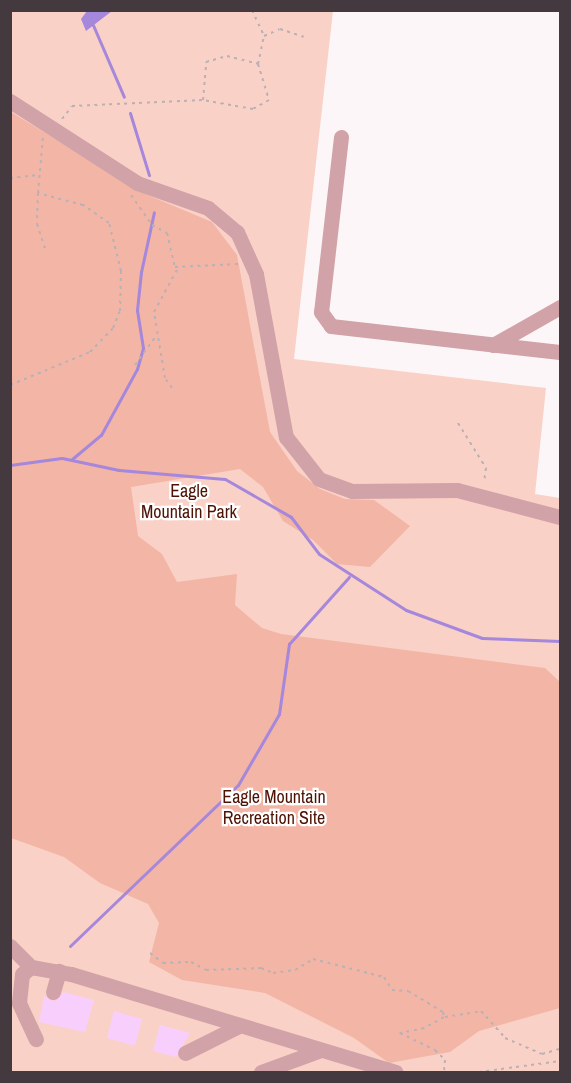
<!DOCTYPE html>
<style>
body{margin:0}
#map{position:relative;width:571px;height:1083px;overflow:hidden;background:#fcf6f8;font-family:"Archivo Narrow",sans-serif}
div>[style]{position:absolute}
.green>*{inset:0;background:#fad1c6}
.forest>*{inset:0;background:#f3b5a6}
.water>*{inset:0;background:#a587db}
.stream>*{height:3px;margin:-1.5px;padding:0 1.5px;transform-origin:1.5px;border-radius:1.5px;background:#a587db}
.building>*{inset:0;background:#f8cffc}
.path>*{height:2px;margin-top:-1px;transform-origin:0;background:repeating-linear-gradient(90deg,#b9b1b4 0 3px,transparent 0 7.5px)}
.minor>*{height:15px;margin:-7.5px;padding:0 7.5px;transform-origin:7.5px;border-radius:7.5px;background:#d1a2a7}
span{translate:-50% -50%;white-space:nowrap;text-align:center;line-height:1.15;-webkit-text-stroke:4.5px #fff;paint-order:stroke}
.park-label{font-size:18px;color:#4e1204}
.frame{position:absolute;inset:0;border:12px solid #44393e;pointer-events:none}
</style>
<div id="map">
<div class="green">
<div style="clip-path:polygon(10px 11px,333px 11px,294px 359px,546px 388px,535px 494px,560px 498px,560px 1072px,11px 1072px)"></div>
</div>
<div class="forest">
<div style="clip-path:polygon(11px 112px,143px 193px,212px 222px,237px 255px,270px 432px,297px 471px,320px 489px,345px 499px,374px 500px,410px 526px,370px 567px,337px 564px,313px 540px,283px 521px,263px 487px,240px 469px,131px 487px,138px 536px,162px 554px,177px 582px,237px 574px,235px 605px,262px 628px,281px 634px,545px 668px,560px 682px,560px 1008px,479px 1031px,450px 1052px,389px 1063px,354px 1038px,265px 993px,182px 980px,149px 962px,159px 923px,148px 904px,100px 883px,64px 857px,11px 838px)"></div>
</div>
<div class="water">
<div style="clip-path:polygon(87px 11px,87px 10px,112px 11px,86px 31px,81px 19px)"></div>
</div>
<div class="stream">
<div style="left:93px;top:25px;width:78px;rotate:66.7deg"></div>
<div style="left:130px;top:113px;width:65px;rotate:73deg"></div>
<div style="left:72px;top:459px;width:38px;rotate:-40deg"></div>
<div style="left:101px;top:435px;width:75px;rotate:-61.4deg"></div>
<div style="left:137px;top:369px;width:22px;rotate:-74deg"></div>
<div style="left:143px;top:348px;width:38px;rotate:-99deg"></div>
<div style="left:137px;top:310px;width:38px;rotate:-84deg"></div>
<div style="left:141px;top:272px;width:61px;rotate:-77.8deg"></div>
<div style="left:10px;top:465px;width:52px;rotate:-7.7deg"></div>
<div style="left:62px;top:458px;width:58px;rotate:11.9deg"></div>
<div style="left:119px;top:470px;width:106px;rotate:4.9deg"></div>
<div style="left:225px;top:479px;width:76px;rotate:29.9deg"></div>
<div style="left:291px;top:517px;width:46px;rotate:52.9deg"></div>
<div style="left:319px;top:554px;width:103px;rotate:32.8deg"></div>
<div style="left:406px;top:610px;width:81px;rotate:20.2deg"></div>
<div style="left:482px;top:638px;width:78px;rotate:2.2deg"></div>
<div style="left:70px;top:946px;width:233px;rotate:-43.8deg"></div>
<div style="left:238px;top:785px;width:82px;rotate:-60deg"></div>
<div style="left:279px;top:714px;width:71px;rotate:-81.9deg"></div>
<div style="left:289px;top:644px;width:90px;rotate:-48.2deg"></div>
</div>
<div class="building">
<div style="clip-path:polygon(63px 992px,94px 1000px,85px 1032px,39px 1022px,44px 996px,55px 1002px)"></div>
<div style="clip-path:polygon(114px 1011px,142px 1019px,135px 1046px,107px 1038px)"></div>
<div style="clip-path:polygon(160px 1025px,190px 1033px,176px 1057px,153px 1051px)"></div>
</div>
<div class="path">
<div style="left:252px;top:10px;width:29px;rotate:65deg"></div>
<div style="left:258px;top:64px;width:29px;rotate:-78deg"></div>
<div style="left:264px;top:36px;width:17px;rotate:-24deg"></div>
<div style="left:280px;top:29px;width:25px;rotate:18deg"></div>
<div style="left:62px;top:119px;width:16px;rotate:-52deg"></div>
<div style="left:72px;top:106px;width:131px;rotate:-2.6deg"></div>
<div style="left:203px;top:100px;width:38px;rotate:-85deg"></div>
<div style="left:206px;top:62px;width:22px;rotate:-16deg"></div>
<div style="left:227px;top:56px;width:32px;rotate:14deg"></div>
<div style="left:258px;top:64px;width:38px;rotate:73deg"></div>
<div style="left:269px;top:100px;width:18px;rotate:151deg"></div>
<div style="left:253px;top:109px;width:51px;rotate:-169.8deg"></div>
<div style="left:10px;top:178px;width:28px;rotate:-6deg"></div>
<div style="left:38px;top:193px;width:31px;rotate:92deg"></div>
<div style="left:37px;top:224px;width:26px;rotate:72deg"></div>
<div style="left:131px;top:195px;width:37px;rotate:55deg"></div>
<div style="left:152px;top:225px;width:17px;rotate:28deg"></div>
<div style="left:167px;top:233px;width:35px;rotate:77deg"></div>
<div style="left:175px;top:267px;width:63px;rotate:-2.7deg"></div>
<div style="left:135px;top:365px;width:37px;rotate:-54deg"></div>
<div style="left:10px;top:385px;width:87px;rotate:-22.4deg"></div>
<div style="left:90px;top:352px;width:33px;rotate:-46deg"></div>
<div style="left:113px;top:328px;width:18px;rotate:-68deg"></div>
<div style="left:120px;top:311px;width:40px;rotate:-88.6deg"></div>
<div style="left:121px;top:271px;width:49px;rotate:-104deg"></div>
<div style="left:109px;top:223px;width:32px;rotate:-145deg"></div>
<div style="left:83px;top:205px;width:47px;rotate:-165.1deg"></div>
<div style="left:38px;top:193px;width:56px;rotate:-84.9deg"></div>
<div style="left:172px;top:388px;width:12px;rotate:-125deg"></div>
<div style="left:165px;top:378px;width:67px;rotate:-99.5deg"></div>
<div style="left:154px;top:312px;width:50px;rotate:-61.4deg"></div>
<div style="left:458px;top:423px;width:53px;rotate:58.1deg"></div>
<div style="left:486px;top:468px;width:15px;rotate:98deg"></div>
<div style="left:150px;top:953px;width:16px;rotate:38deg"></div>
<div style="left:163px;top:963px;width:28px;rotate:-2deg"></div>
<div style="left:191px;top:962px;width:17px;rotate:28deg"></div>
<div style="left:206px;top:970px;width:55px;rotate:-2.1deg"></div>
<div style="left:261px;top:968px;width:13px;rotate:23deg"></div>
<div style="left:273px;top:973px;width:22px;rotate:-8deg"></div>
<div style="left:295px;top:970px;width:21px;rotate:-31deg"></div>
<div style="left:313px;top:959px;width:73px;rotate:14.2deg"></div>
<div style="left:384px;top:977px;width:15px;rotate:58deg"></div>
<div style="left:392px;top:990px;width:16px;rotate:4deg"></div>
<div style="left:408px;top:991px;width:41px;rotate:31deg"></div>
<div style="left:443px;top:1012px;width:5px;rotate:79deg"></div>
<div style="left:444px;top:1017px;width:23px;rotate:151deg"></div>
<div style="left:424px;top:1028px;width:25px;rotate:168deg"></div>
<div style="left:400px;top:1033px;width:39px;rotate:26deg"></div>
<div style="left:435px;top:1050px;width:14px;rotate:45deg"></div>
<div style="left:445px;top:1060px;width:12px;rotate:95deg"></div>
<div style="left:445px;top:1017px;width:36px;rotate:-9deg"></div>
<div style="left:481px;top:1011px;width:36px;rotate:48deg"></div>
<div style="left:505px;top:1038px;width:40px;rotate:23.4deg"></div>
<div style="left:542px;top:1054px;width:19px;rotate:-16deg"></div>
<div style="left:479px;top:1072px;width:82px;rotate:-7.7deg"></div>
</div>
<div class="minor">
<div style="left:10px;top:101px;width:151px;rotate:32.8deg"></div>
<div style="left:137px;top:183px;width:75px;rotate:19.4deg"></div>
<div style="left:208px;top:208px;width:38px;rotate:40deg"></div>
<div style="left:237px;top:232px;width:46px;rotate:65.7deg"></div>
<div style="left:256px;top:274px;width:166px;rotate:79.6deg"></div>
<div style="left:286px;top:437px;width:53px;rotate:51.8deg"></div>
<div style="left:319px;top:479px;width:35px;rotate:20deg"></div>
<div style="left:352px;top:491px;width:105px;rotate:-0.5deg"></div>
<div style="left:457px;top:490px;width:106px;rotate:14.7deg"></div>
<div style="left:341px;top:137px;width:176px;rotate:96.5deg"></div>
<div style="left:321px;top:312px;width:17px;rotate:54deg"></div>
<div style="left:331px;top:326px;width:230px;rotate:6.5deg"></div>
<div style="left:493px;top:345px;width:77px;rotate:-29.6deg"></div>
<div style="left:10px;top:946px;width:30px;rotate:45deg"></div>
<div style="left:31px;top:967px;width:41px;rotate:9.9deg"></div>
<div style="left:71px;top:974px;width:339px;rotate:16.8deg"></div>
<div style="left:31px;top:967px;width:11px;rotate:142deg"></div>
<div style="left:22px;top:974px;width:29px;rotate:96deg"></div>
<div style="left:19px;top:1003px;width:40px;rotate:65deg"></div>
<div style="left:53px;top:992px;width:22px;rotate:-74deg"></div>
<div style="left:185px;top:1053px;width:60px;rotate:-26.6deg"></div>
<div style="left:261px;top:1072px;width:61px;rotate:-20.2deg"></div>
</div>
<div class="park-label">
<span style="left:189px;top:502px">Eagle<br>Mountain Park</span>
<span style="left:274px;top:808px">Eagle Mountain<br>Recreation Site</span>
</div>
<div class="frame"></div>
</div>
